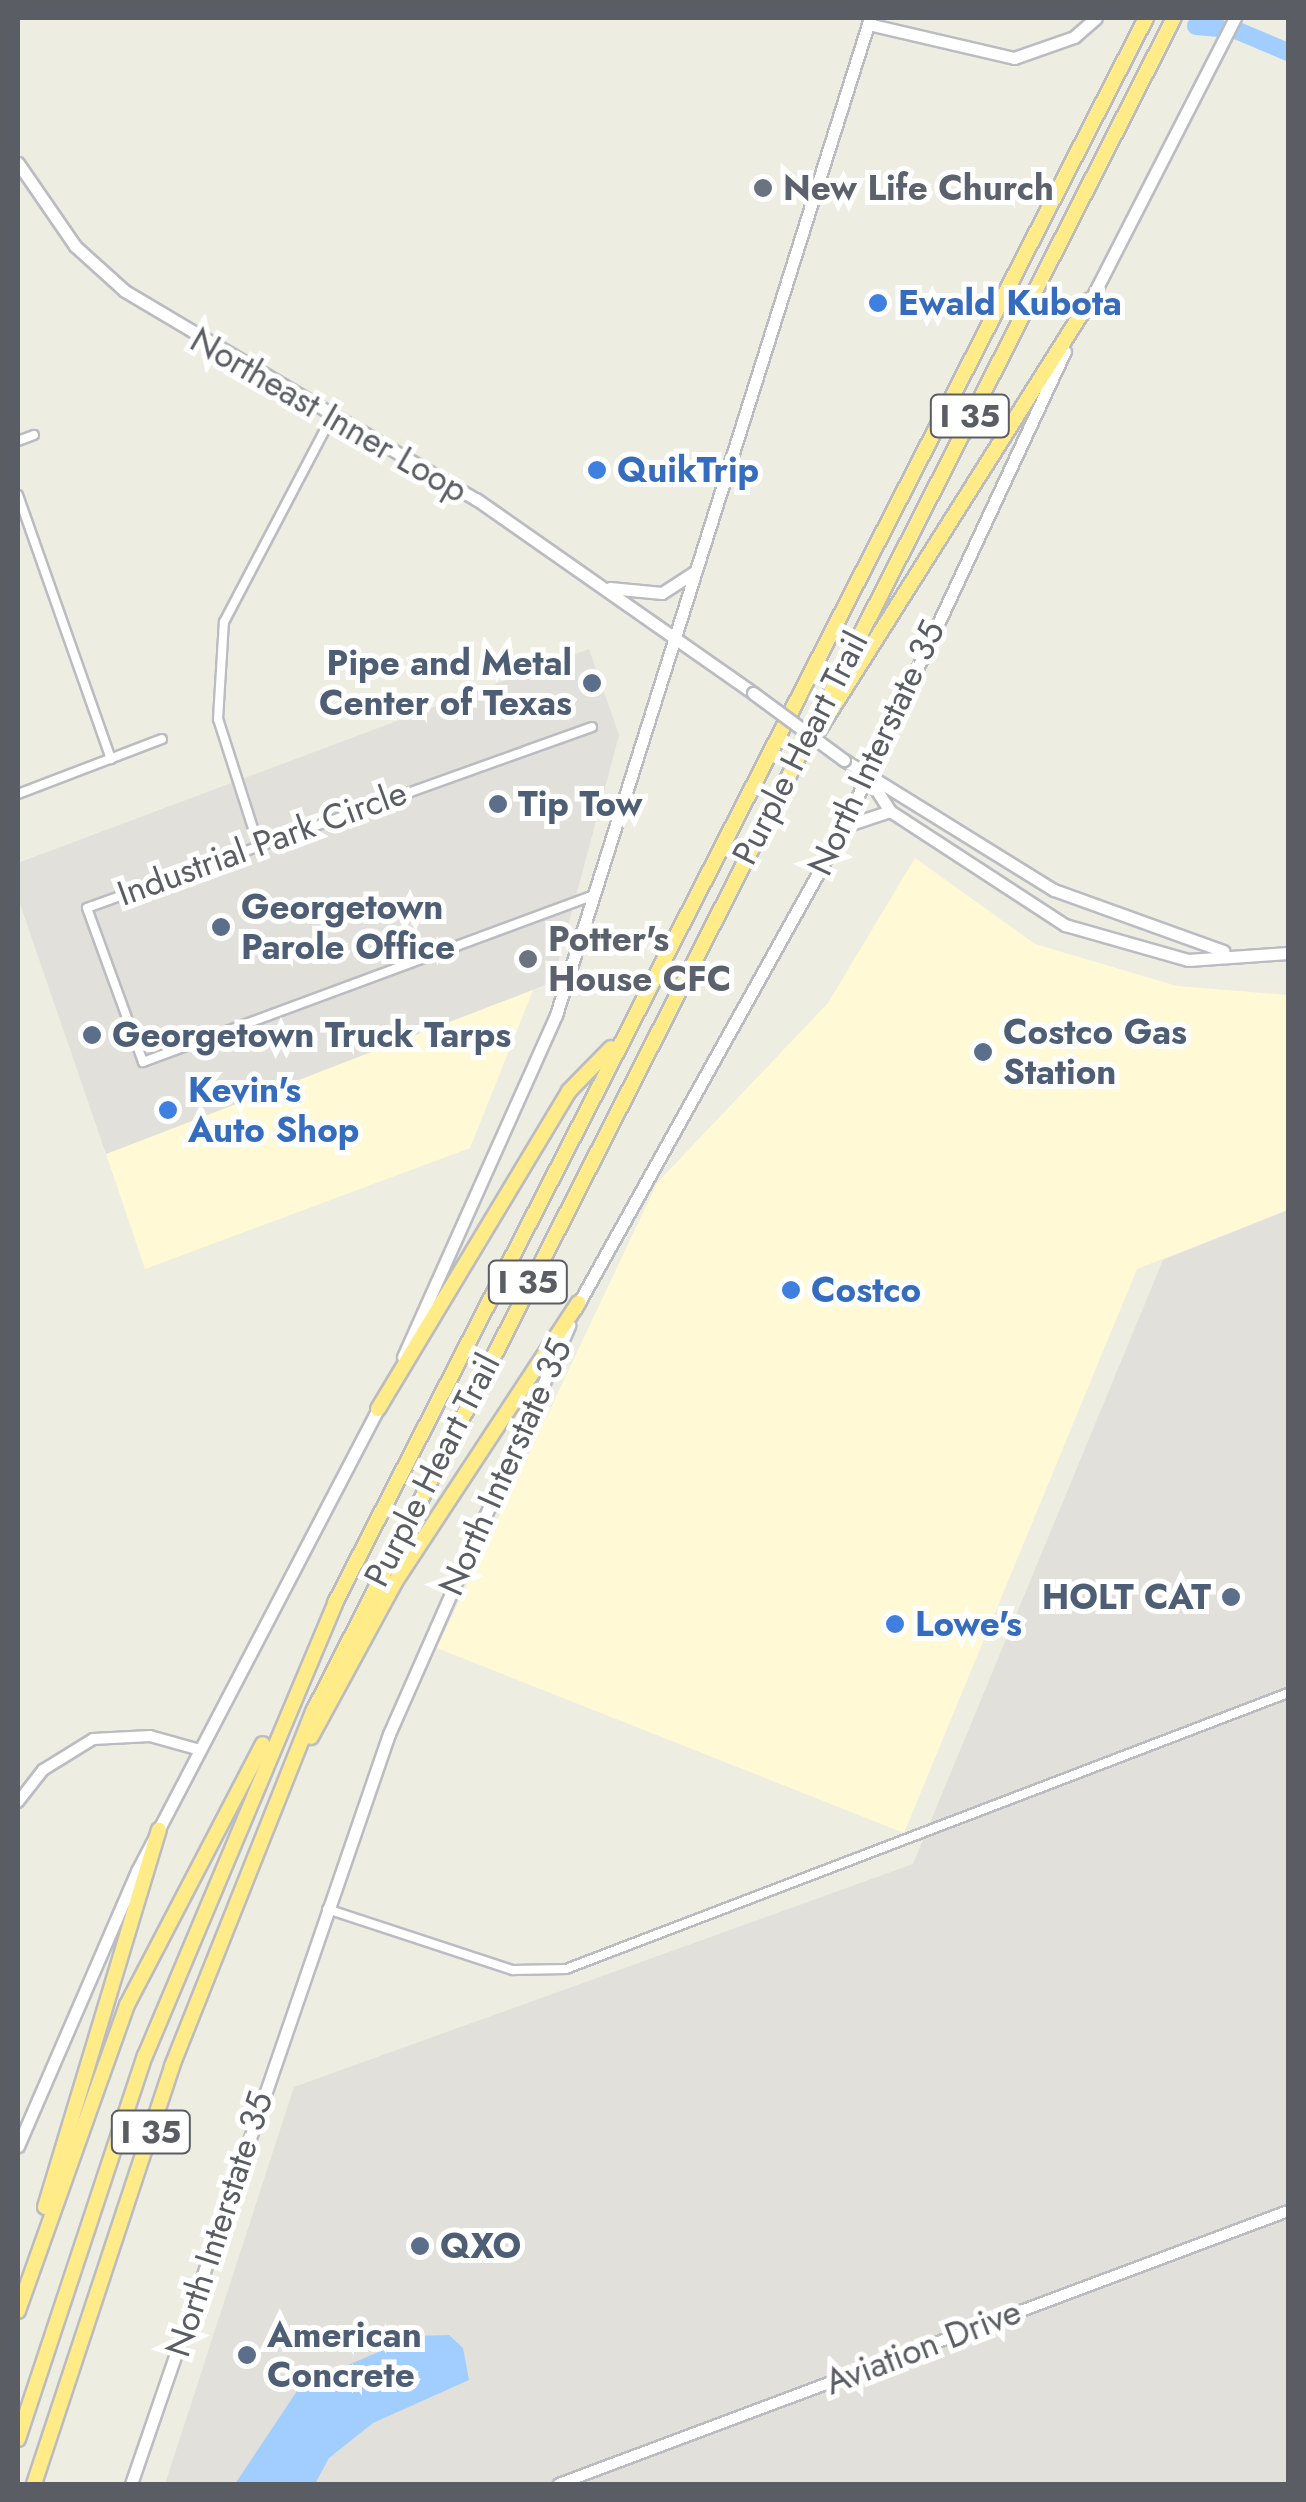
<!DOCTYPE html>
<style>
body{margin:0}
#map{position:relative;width:1306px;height:2502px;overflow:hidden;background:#eeede2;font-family:Jost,sans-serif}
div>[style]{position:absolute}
.commercial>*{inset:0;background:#fff9d6}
.industrial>*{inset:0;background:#e1e0da}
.water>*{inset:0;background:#a1ceff}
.river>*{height:18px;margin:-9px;padding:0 9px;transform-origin:9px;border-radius:9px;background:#a1ceff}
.roads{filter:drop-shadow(2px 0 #babcc2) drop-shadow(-2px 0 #babcc2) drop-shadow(0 2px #babcc2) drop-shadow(0 -2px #babcc2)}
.minor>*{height:8px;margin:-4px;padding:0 4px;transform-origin:4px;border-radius:4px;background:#fff}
.tertiary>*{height:10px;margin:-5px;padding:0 5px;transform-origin:5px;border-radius:5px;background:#fff}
.secondary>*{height:11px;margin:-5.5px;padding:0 5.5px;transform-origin:5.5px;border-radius:5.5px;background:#fff}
.motorway>*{height:14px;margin:-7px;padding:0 7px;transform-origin:7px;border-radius:7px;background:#ffeb88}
.bridges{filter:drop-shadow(2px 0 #b8bbc1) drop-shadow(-2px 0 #b8bbc1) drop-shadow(0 2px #b8bbc1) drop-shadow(0 -2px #b8bbc1)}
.secondary-bridge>*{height:11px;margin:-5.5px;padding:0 5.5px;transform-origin:5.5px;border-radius:5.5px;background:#fff}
.dots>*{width:28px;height:28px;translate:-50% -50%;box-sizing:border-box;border:5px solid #fff;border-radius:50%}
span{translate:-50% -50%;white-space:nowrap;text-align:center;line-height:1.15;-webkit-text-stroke:10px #fff;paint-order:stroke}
.shield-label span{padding:2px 8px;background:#fff;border:2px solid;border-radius:8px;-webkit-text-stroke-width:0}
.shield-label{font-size:32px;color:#5a5e64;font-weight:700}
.worship-label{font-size:35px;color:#5b616d;font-weight:700}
.left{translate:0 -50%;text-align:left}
.shop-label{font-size:35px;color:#366cbe;font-weight:700}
.street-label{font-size:35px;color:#5a5e64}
.service-label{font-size:35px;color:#4e5e75;font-weight:700}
.right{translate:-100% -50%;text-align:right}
.frame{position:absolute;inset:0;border:20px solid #5a5e64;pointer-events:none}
</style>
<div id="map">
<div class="commercial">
<div style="clip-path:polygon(915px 858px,1035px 944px,1177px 986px,1288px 995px,1288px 1210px,1137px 1269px,904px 1833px,437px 1648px,657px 1183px,828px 1003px)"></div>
<div style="clip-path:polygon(533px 990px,470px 1148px,145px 1269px,106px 1154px)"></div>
</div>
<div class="industrial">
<div style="clip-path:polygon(589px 649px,619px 735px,553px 982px,106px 1154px,18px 898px,18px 863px)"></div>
<div style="clip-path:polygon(1288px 1210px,1288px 2484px,165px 2484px,294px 2087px,913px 1864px,1163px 1260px)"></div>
</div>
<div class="water">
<div style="clip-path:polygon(449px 2335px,463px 2348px,469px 2380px,373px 2423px,329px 2458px,315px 2484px,235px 2484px,301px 2385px,416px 2336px)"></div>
</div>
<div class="river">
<div style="left:1196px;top:26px;width:23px;rotate:5deg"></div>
<div style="left:1238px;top:31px;width:54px;rotate:22.8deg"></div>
</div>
<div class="roads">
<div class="minor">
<div style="left:18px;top:441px;width:17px;rotate:-21deg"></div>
<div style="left:18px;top:495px;width:280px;rotate:70.6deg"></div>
<div style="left:592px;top:727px;width:536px;rotate:160.28deg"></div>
<div style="left:87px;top:908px;width:164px;rotate:70deg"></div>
<div style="left:143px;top:1062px;width:481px;rotate:-20.3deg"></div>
<div style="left:18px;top:794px;width:154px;rotate:-20.9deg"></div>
<div style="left:258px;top:844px;width:131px;rotate:-107.7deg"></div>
<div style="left:218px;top:719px;width:97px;rotate:-86.5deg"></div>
<div style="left:224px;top:622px;width:235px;rotate:-62.3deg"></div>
<div style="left:327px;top:1909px;width:196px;rotate:18.2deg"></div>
<div style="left:513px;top:1970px;width:53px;rotate:-1.1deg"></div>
<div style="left:566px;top:1969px;width:773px;rotate:-20.92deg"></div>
</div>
<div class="tertiary">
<div style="left:18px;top:1802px;width:41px;rotate:-52deg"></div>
<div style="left:43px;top:1770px;width:59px;rotate:-31.8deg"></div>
<div style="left:93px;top:1739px;width:57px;rotate:-3deg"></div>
<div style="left:150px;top:1736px;width:52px;rotate:15.6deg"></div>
<div style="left:559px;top:2484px;width:778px;rotate:-20.53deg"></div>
</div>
<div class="secondary">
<div style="left:868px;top:24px;width:150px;rotate:13.1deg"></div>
<div style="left:1014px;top:58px;width:64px;rotate:-19.3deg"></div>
<div style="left:1074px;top:37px;width:29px;rotate:-41deg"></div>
<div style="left:18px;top:163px;width:101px;rotate:55.5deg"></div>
<div style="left:75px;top:246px;width:67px;rotate:42deg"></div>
<div style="left:125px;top:291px;width:408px;rotate:30.7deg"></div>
<div style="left:476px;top:499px;width:338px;rotate:35deg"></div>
<div style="left:1087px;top:307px;width:325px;rotate:-62.9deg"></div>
<div style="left:610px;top:588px;width:52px;rotate:5.5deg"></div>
<div style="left:662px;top:593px;width:38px;rotate:-33deg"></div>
<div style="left:844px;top:760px;width:247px;rotate:31.8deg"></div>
<div style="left:1054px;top:890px;width:180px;rotate:19.8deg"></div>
<div style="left:868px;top:777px;width:40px;rotate:57.1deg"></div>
<div style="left:890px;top:811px;width:209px;rotate:33.1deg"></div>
<div style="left:1065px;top:925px;width:128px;rotate:15.9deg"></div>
<div style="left:1188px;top:960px;width:100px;rotate:-4deg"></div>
<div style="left:848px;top:825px;width:44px;rotate:-18.4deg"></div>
<div style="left:576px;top:1308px;width:547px;rotate:-60.9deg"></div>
<div style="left:842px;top:830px;width:528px;rotate:-65.04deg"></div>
<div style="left:403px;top:1357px;width:375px;rotate:-65.9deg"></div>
<div style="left:556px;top:1015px;width:1045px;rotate:-72.52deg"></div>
<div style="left:18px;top:2146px;width:300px;rotate:-66.6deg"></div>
<div style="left:137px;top:1871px;width:526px;rotate:-62.46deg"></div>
<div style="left:131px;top:2484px;width:793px;rotate:-71.02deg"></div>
<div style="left:389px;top:1734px;width:447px;rotate:-66.2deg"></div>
</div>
<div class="motorway">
<div style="left:813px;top:739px;width:519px;rotate:-57.75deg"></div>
<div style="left:378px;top:1409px;width:371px;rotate:-59deg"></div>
<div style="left:569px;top:1091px;width:60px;rotate:-45.7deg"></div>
<div style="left:311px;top:1737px;width:176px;rotate:-61.5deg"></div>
<div style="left:395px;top:1582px;width:334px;rotate:-56.7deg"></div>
<div style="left:45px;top:2207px;width:394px;rotate:-73.2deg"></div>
<div style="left:18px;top:2311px;width:325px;rotate:-70.4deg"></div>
<div style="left:127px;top:2005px;width:294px;rotate:-62.5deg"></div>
<div style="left:18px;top:2439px;width:404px;rotate:-71.7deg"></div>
<div style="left:145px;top:2056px;width:491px;rotate:-67.2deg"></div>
<div style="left:335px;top:1603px;width:1780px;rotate:-62.9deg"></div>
<div style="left:34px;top:2484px;width:440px;rotate:-71.7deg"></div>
<div style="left:172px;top:2066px;width:383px;rotate:-68.3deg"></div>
<div style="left:314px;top:1710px;width:1898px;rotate:-63.06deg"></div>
</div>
</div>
<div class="bridges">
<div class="secondary-bridge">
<div style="left:753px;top:693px;width:113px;rotate:36.4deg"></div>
</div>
</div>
<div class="dots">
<div style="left:763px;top:188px;background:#6b7280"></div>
<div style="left:878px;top:303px;background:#3f7fe0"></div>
<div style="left:597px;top:470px;background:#3f7fe0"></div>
<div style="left:592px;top:683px;background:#5c6f8a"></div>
<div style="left:498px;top:804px;background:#5c6f8a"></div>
<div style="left:221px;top:927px;background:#5c6f8a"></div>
<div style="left:528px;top:959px;background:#6b7280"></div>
<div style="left:92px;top:1035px;background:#5c6f8a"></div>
<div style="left:983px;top:1052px;background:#5c6f8a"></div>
<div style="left:168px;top:1110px;background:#3f7fe0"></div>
<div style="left:791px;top:1290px;background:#3f7fe0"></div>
<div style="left:1231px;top:1597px;background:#5c6f8a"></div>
<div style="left:895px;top:1624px;background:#3f7fe0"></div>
<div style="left:420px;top:2246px;background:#5c6f8a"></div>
<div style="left:247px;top:2355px;background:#5c6f8a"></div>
</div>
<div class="shield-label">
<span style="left:970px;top:416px">I 35</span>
<span style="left:528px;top:1282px">I 35</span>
<span style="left:151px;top:2132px">I 35</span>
</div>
<div class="worship-label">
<span class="left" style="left:783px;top:188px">New Life Church</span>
<span class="left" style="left:548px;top:959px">Potter's<br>House CFC</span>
</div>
<div class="shop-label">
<span class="left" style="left:898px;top:303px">Ewald Kubota</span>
<span class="left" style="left:617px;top:470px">QuikTrip</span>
<span class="left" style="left:188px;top:1110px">Kevin's<br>Auto Shop</span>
<span class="left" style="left:811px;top:1290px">Costco</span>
<span class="left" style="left:915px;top:1624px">Lowe's</span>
</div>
<div class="street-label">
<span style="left:329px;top:415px;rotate:30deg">Northeast Inner Loop</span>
<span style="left:800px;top:748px;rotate:-63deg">Purple Heart Trail</span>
<span style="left:876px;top:748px;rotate:-65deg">North Interstate 35</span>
<span style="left:262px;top:843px;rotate:-20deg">Industrial Park Circle</span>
<span style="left:505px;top:1467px;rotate:-66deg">North Interstate 35</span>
<span style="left:432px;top:1470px;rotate:-63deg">Purple Heart Trail</span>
<span style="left:219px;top:2224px;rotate:-72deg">North Interstate 35</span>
<span style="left:923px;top:2347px;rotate:-21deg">Aviation Drive</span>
</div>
<div class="service-label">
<span class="right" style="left:572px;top:683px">Pipe and Metal<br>Center of Texas</span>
<span class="left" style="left:518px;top:804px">Tip Tow</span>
<span class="left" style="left:241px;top:927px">Georgetown<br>Parole Office</span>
<span class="left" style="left:1003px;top:1052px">Costco Gas<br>Station</span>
<span class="left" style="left:112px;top:1035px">Georgetown Truck Tarps</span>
<span class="right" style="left:1211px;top:1597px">HOLT CAT</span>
<span class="left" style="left:440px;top:2246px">QXO</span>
<span class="left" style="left:267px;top:2355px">American<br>Concrete</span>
</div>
<div class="frame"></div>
</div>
